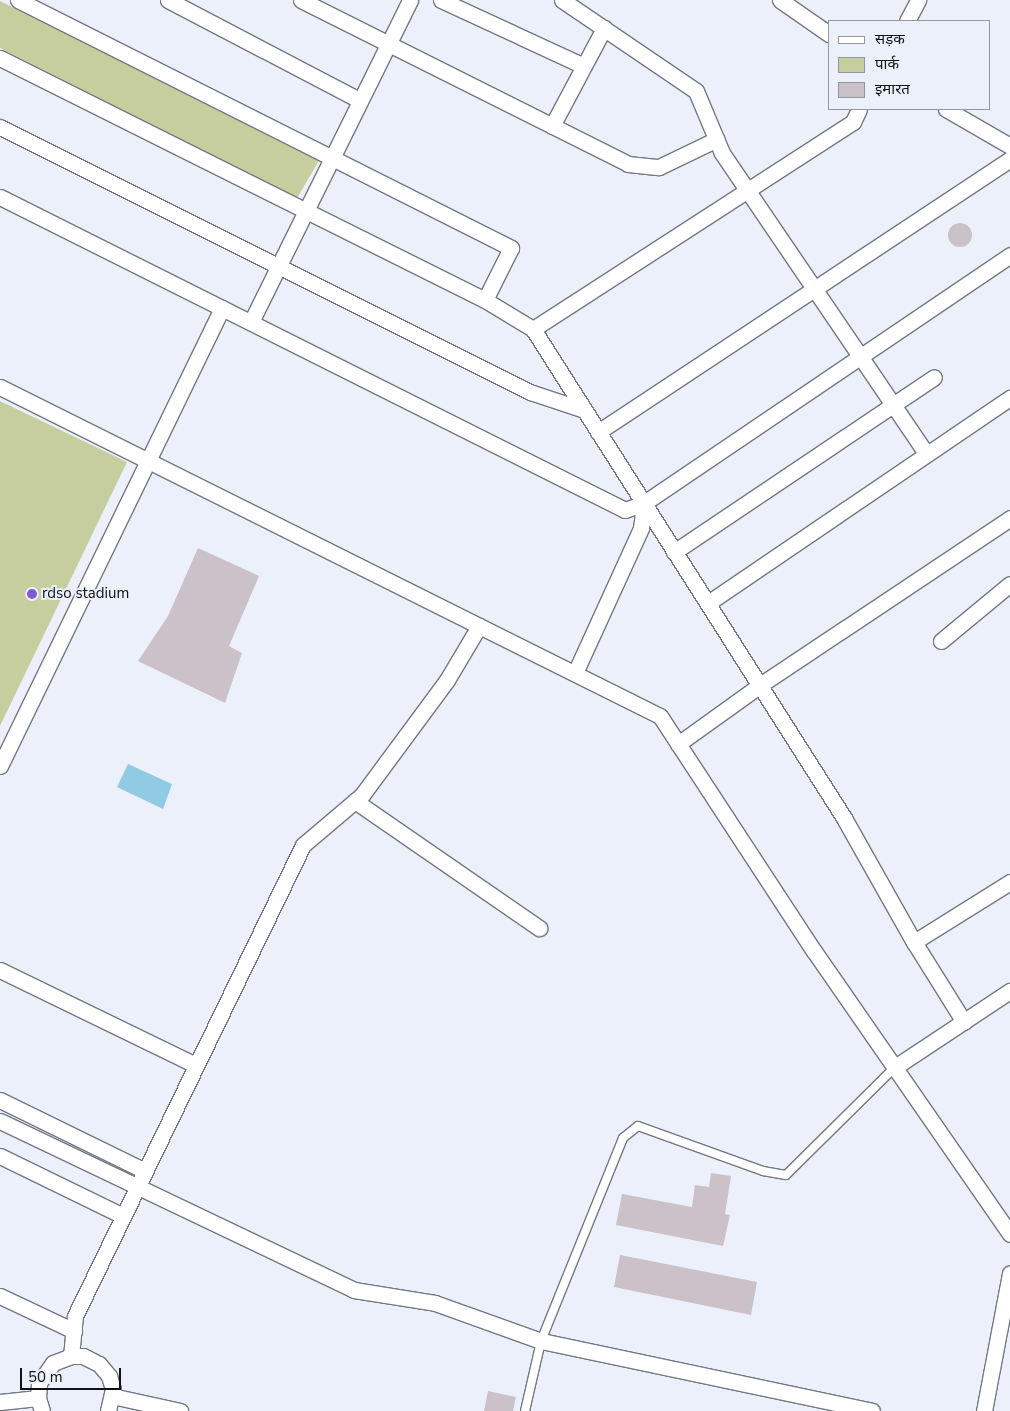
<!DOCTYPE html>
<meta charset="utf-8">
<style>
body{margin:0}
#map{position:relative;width:1010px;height:1411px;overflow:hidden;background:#ebf0fa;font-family:"Nunito Sans","Noto Sans Devanagari",sans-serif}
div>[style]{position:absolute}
.green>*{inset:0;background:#c7ce9e}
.water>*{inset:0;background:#90cbe3}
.building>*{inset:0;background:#cbc1c9}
.round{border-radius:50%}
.roads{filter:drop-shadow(1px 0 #737881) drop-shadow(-1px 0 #737881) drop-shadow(0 1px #737881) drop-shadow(0 -1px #737881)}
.lane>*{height:8px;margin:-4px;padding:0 4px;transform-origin:4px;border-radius:4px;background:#fff}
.street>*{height:15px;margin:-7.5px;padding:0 7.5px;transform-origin:7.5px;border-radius:7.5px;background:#fff}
.dots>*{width:14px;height:14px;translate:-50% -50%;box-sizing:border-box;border:2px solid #ebf0fa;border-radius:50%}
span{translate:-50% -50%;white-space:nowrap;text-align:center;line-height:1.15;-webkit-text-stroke:4px #ebf0fa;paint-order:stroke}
.poi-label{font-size:15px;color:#101215}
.left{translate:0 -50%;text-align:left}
.legend{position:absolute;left:828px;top:20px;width:162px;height:90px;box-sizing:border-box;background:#ebf0fa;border:1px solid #93979e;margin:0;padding:6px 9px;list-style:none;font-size:15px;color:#101215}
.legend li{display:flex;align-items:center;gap:10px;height:25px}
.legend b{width:25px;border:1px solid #93979e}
.scale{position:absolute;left:20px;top:1368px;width:101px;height:22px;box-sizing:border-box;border:2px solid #101215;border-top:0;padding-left:6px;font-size:15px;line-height:18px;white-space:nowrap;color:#101215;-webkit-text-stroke:4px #ebf0fa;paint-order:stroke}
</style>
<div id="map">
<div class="green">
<div style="clip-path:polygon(0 1px,320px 159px,297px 198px,0 48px)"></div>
<div style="clip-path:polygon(0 401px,127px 462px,0 726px)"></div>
</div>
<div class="water">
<div style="clip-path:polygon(128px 764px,172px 784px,163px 809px,117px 787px)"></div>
</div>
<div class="building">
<div class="round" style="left:948px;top:223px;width:24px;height:24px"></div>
<div style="clip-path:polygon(198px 548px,259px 576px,229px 646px,242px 653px,225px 703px,138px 661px,168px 616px)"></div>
<div style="clip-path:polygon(711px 1173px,731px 1176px,725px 1214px,730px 1215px,723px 1246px,616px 1225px,622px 1194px,692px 1207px,695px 1185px,709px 1187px)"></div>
<div style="clip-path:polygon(620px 1255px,757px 1282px,751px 1315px,614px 1287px)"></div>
<div style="clip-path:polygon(488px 1391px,516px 1397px,513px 1411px,484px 1411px)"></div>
</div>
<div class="roads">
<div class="lane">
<div style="left:525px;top:1411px;width:72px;rotate:-77.1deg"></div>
<div style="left:541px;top:1341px;width:219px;rotate:-68deg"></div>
<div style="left:623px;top:1138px;width:19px;rotate:-39deg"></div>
<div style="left:638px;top:1126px;width:133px;rotate:19.8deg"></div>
<div style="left:763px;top:1171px;width:23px;rotate:10deg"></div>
<div style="left:786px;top:1175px;width:153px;rotate:-44.7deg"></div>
</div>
<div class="street">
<div style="left:18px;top:0;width:552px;rotate:26.7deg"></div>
<div style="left:511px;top:248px;width:58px;rotate:116.6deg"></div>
<div style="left:168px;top:0;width:216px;rotate:27.6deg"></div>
<div style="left:301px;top:0;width:366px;rotate:26.6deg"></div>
<div style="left:628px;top:164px;width:31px;rotate:6deg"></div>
<div style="left:659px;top:167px;width:64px;rotate:-25.8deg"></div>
<div style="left:441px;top:0;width:157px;rotate:24.8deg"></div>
<div style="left:562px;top:0;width:162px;rotate:34.2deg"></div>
<div style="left:696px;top:91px;width:67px;rotate:67.2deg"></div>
<div style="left:722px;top:153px;width:363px;rotate:55.8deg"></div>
<div style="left:780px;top:0;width:60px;rotate:34.8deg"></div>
<div style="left:907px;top:21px;width:24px;rotate:-62deg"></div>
<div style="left:0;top:58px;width:542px;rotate:26.52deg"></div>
<div style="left:485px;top:300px;width:56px;rotate:31.1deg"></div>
<div style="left:533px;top:329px;width:580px;rotate:57.54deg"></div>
<div style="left:844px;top:818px;width:142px;rotate:60.6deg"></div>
<div style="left:946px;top:109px;width:74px;rotate:30deg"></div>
<div style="left:552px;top:126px;width:111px;rotate:-62deg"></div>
<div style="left:0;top:127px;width:593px;rotate:26.57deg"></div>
<div style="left:530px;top:392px;width:57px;rotate:18.4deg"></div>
<div style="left:0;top:197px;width:699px;rotate:26.6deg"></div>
<div style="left:625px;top:510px;width:20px;rotate:-20deg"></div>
<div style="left:644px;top:503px;width:442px;rotate:-34.1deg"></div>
<div style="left:251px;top:322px;width:359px;rotate:-63.7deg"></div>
<div style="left:533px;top:329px;width:381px;rotate:-32.9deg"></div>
<div style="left:853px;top:122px;width:14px;rotate:-65deg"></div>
<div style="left:0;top:387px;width:737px;rotate:26.5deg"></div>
<div style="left:660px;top:716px;width:281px;rotate:56.8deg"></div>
<div style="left:814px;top:951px;width:344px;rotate:55.3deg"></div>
<div style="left:598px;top:432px;width:494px;rotate:-33.5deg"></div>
<div style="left:674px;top:552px;width:313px;rotate:-33.9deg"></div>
<div style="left:708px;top:603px;width:365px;rotate:-34.2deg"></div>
<div style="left:941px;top:641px;width:89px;rotate:-39.6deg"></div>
<div style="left:575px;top:673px;width:159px;rotate:-65.5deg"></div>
<div style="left:641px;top:528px;width:25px;rotate:-83deg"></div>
<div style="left:678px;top:744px;width:101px;rotate:-35.7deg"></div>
<div style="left:760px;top:685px;width:301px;rotate:-33.7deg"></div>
<div style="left:0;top:766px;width:509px;rotate:-64.14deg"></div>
<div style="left:355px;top:801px;width:224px;rotate:34.6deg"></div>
<div style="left:0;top:970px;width:218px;rotate:25.9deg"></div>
<div style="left:964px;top:1022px;width:94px;rotate:-122deg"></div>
<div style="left:914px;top:942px;width:113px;rotate:-32deg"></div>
<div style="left:895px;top:1067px;width:138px;rotate:-33.5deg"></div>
<div style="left:0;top:1100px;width:161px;rotate:26.1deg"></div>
<div style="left:0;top:1121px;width:392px;rotate:25.5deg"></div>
<div style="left:354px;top:1290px;width:82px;rotate:9.1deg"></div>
<div style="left:435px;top:1303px;width:113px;rotate:19.7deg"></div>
<div style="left:541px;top:1341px;width:338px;rotate:11.9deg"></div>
<div style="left:0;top:1156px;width:137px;rotate:26deg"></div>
<div style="left:0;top:1296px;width:82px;rotate:25.3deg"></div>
<div style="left:71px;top:1356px;width:40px;rotate:-84.3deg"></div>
<div style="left:75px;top:1316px;width:523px;rotate:-64.17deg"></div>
<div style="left:303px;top:845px;width:77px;rotate:-40.3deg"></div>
<div style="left:362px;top:795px;width:143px;rotate:-53.5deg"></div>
<div style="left:447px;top:680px;width:63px;rotate:-59.3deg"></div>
<div style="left:112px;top:1396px;width:70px;rotate:12.4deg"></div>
<div style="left:0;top:1402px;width:38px;rotate:-6deg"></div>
<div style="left:42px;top:1411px;width:14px;rotate:-107deg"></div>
<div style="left:38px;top:1398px;width:15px;rotate:-86deg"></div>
<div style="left:39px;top:1383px;width:24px;rotate:-55deg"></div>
<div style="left:53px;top:1363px;width:19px;rotate:-21deg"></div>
<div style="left:71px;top:1356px;width:12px"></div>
<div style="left:83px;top:1356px;width:18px;rotate:27deg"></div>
<div style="left:99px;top:1364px;width:16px;rotate:50deg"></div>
<div style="left:109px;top:1376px;width:14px;rotate:73deg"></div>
<div style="left:113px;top:1389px;width:23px;rotate:103deg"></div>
<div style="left:984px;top:1411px;width:140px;rotate:-79.3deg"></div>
</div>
</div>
<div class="dots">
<div style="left:32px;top:594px;background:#815ad3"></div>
</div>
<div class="poi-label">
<span class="left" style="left:42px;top:594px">rdso stadium</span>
</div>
<ul class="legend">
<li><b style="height:6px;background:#fff"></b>सड़क</li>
<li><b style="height:14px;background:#c7ce9e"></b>पार्क</li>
<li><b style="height:14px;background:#cbc1c9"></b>इमारत</li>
</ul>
<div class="scale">50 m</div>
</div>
